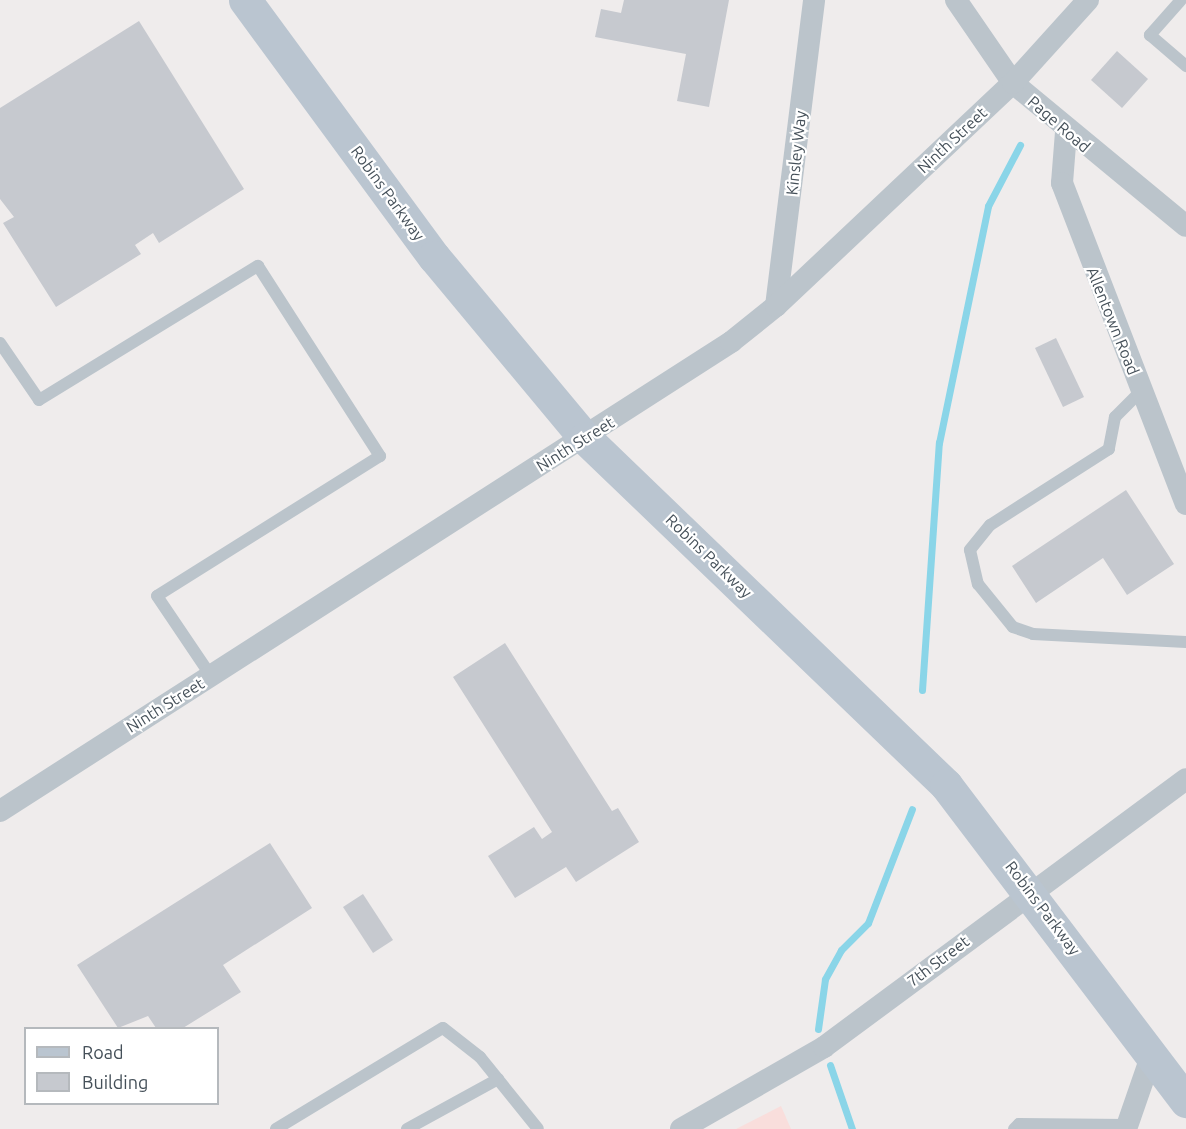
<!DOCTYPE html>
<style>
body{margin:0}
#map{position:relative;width:1186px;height:1129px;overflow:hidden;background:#efecec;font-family:Ubuntu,sans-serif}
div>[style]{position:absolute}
.medical>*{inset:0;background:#f9dedc}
.stream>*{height:7px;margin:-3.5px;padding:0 3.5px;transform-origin:3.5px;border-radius:3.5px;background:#8ad5e8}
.building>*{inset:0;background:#c6c9cf}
.lane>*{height:12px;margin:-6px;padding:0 6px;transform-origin:6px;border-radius:6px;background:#bbc4cb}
.street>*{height:22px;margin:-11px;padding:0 11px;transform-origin:11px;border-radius:11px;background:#bbc4cb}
.secondary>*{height:33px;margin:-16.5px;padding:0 16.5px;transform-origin:16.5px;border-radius:16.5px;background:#bac5d0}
span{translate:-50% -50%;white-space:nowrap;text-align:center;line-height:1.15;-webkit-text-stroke:4.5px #fff;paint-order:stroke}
.street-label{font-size:16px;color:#455059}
.legend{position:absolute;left:24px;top:1027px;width:195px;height:78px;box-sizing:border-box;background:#fff;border:2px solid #b5b9bd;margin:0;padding:8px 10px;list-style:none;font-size:18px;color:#455059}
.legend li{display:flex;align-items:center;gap:12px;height:30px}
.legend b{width:30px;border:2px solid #b5b9bd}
</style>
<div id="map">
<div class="medical">
<div style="clip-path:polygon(781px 1106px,791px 1129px,736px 1129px)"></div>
</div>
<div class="stream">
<div style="left:922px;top:690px;width:248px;rotate:-86.1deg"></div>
<div style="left:939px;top:443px;width:242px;rotate:-78.3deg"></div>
<div style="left:988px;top:206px;width:69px;rotate:-62.3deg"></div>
<div style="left:818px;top:1029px;width:50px;rotate:-82deg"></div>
<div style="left:825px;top:979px;width:33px;rotate:-61deg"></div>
<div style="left:841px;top:950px;width:38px;rotate:-45deg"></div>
<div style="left:868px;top:923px;width:122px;rotate:-68.9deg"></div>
<div style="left:830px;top:1065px;width:68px;rotate:71deg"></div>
</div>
<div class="building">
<div style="clip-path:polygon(624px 0,729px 0,709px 107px,677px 101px,686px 54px,595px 37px,601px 9px,621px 13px)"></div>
<div style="clip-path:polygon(139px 21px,244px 189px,159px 243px,153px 233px,135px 245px,141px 254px,56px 307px,3px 223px,14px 217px,0 199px,0 108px)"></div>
<div style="clip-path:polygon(1117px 51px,1148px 79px,1122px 108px,1091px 80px)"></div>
<div style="clip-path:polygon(1056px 338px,1084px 397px,1063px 407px,1035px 348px)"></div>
<div style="clip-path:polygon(1126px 490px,1174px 564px,1127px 595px,1103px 558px,1036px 603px,1012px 566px)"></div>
<div style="clip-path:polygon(505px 643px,612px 811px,618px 808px,639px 842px,576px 882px,566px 867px,515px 898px,488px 856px,534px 827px,542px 839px,552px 832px,453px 677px)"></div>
<div style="clip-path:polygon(270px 843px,312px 908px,223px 965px,241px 992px,183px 1028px,156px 1028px,148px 1016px,118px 1028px,77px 965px)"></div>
<div style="clip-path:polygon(363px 894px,393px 940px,373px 953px,343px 907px)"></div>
</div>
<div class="lane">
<div style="left:1181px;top:0;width:47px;rotate:131.5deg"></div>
<div style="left:1150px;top:35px;width:48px;rotate:40.7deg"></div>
<div style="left:0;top:343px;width:69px;rotate:55.6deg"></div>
<div style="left:39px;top:400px;width:257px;rotate:-31.5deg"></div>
<div style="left:258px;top:266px;width:226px;rotate:57.3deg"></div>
<div style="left:380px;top:456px;width:263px;rotate:147.9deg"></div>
<div style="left:157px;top:596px;width:97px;rotate:56deg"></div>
<div style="left:1141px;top:391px;width:37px;rotate:135deg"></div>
<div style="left:1115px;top:417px;width:33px;rotate:101deg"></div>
<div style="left:1109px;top:449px;width:141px;rotate:147.4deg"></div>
<div style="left:990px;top:525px;width:32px;rotate:129deg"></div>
<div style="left:970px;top:550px;width:35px;rotate:77deg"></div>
<div style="left:978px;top:584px;width:55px;rotate:50.9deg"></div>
<div style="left:1013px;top:627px;width:21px;rotate:19deg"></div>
<div style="left:1033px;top:634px;width:153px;rotate:3deg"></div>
<div style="left:276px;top:1129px;width:195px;rotate:-31.2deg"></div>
<div style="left:443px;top:1028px;width:47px;rotate:38.1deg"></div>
<div style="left:480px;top:1057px;width:92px;rotate:51.1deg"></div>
<div style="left:407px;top:1129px;width:104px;rotate:-28.8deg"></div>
<div style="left:1014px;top:1129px;width:7px;rotate:-45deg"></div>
<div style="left:1019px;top:1124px;width:108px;rotate:0.5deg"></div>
</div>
<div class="street">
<div style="left:956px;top:0;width:101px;rotate:55.5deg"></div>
<div style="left:1013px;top:83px;width:224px;rotate:39.6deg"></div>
<div style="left:1066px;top:132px;width:51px;rotate:94.5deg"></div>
<div style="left:1062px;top:183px;width:344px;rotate:68.9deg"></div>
<div style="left:776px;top:306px;width:308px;rotate:-82.9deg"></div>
<div style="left:0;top:811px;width:869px;rotate:-32.68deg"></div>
<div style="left:731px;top:342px;width:58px;rotate:-38.7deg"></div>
<div style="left:776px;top:306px;width:325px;rotate:-43.3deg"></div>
<div style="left:1013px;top:83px;width:112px;rotate:-47.9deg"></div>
<div style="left:681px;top:1129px;width:165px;rotate:-29.8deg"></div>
<div style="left:824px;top:1047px;width:450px;rotate:-36.5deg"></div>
<div style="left:1126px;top:1129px;width:79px;rotate:-70.9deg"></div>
</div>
<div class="secondary">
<div style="left:245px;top:0;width:319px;rotate:53.7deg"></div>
<div style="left:434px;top:257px;width:236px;rotate:50.2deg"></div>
<div style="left:585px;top:438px;width:501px;rotate:43.87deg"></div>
<div style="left:946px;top:785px;width:397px;rotate:52.8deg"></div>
</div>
<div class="street-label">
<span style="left:1059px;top:124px;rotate:41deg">Page Road</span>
<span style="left:952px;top:140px;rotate:-43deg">Ninth Street</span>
<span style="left:796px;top:153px;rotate:-84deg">Kinsley Way</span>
<span style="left:388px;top:193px;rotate:54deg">Robins Parkway</span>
<span style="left:1113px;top:321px;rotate:68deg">Allentown Road</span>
<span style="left:575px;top:444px;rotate:-32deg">Ninth Street</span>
<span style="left:709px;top:556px;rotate:44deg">Robins Parkway</span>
<span style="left:165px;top:705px;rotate:-32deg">Ninth Street</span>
<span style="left:1043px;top:908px;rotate:53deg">Robins Parkway</span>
<span style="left:938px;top:961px;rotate:-37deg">7th Street</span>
</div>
<ul class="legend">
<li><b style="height:8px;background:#bac5d0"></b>Road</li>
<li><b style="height:16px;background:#c6c9cf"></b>Building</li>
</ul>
</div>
